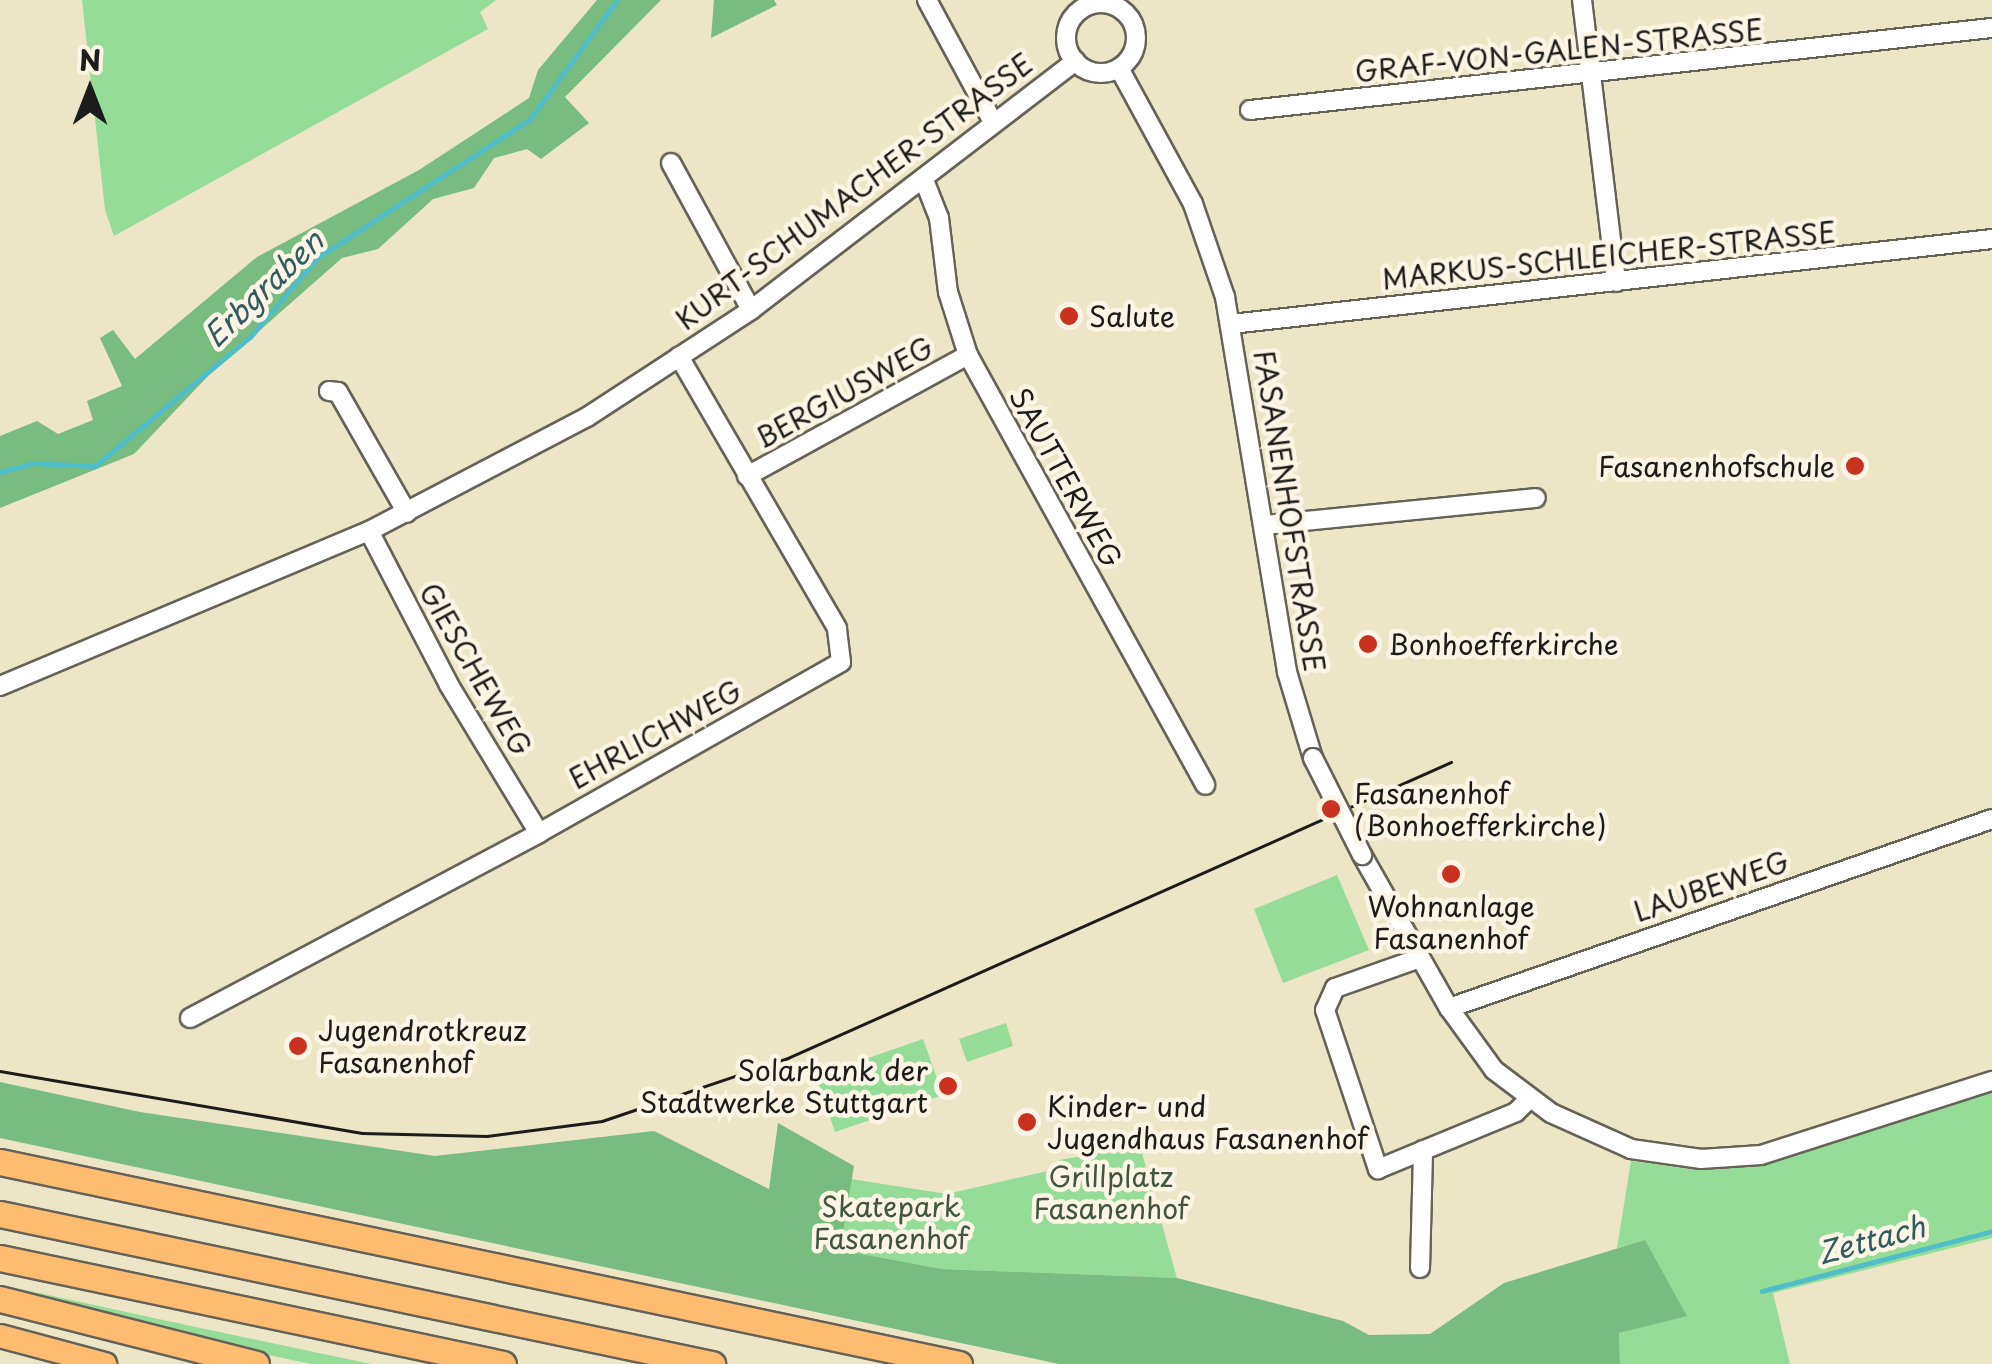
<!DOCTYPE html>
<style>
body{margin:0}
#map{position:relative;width:1992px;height:1364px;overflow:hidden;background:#ece5c6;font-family:"Playpen Sans",sans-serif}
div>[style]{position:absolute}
.green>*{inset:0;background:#95dd97}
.forest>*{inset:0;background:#78bc80}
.stream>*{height:5px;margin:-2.5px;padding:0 2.5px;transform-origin:2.5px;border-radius:2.5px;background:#50bdc8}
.roads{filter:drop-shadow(2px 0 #656258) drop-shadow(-2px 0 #656258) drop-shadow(0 2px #656258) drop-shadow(0 -2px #656258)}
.minor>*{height:18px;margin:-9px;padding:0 9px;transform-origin:9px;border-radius:9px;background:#fff}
.minor>.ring{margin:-9px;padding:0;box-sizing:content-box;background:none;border:18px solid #fff;border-radius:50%}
.major>*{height:22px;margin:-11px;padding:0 11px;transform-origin:11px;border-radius:11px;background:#febc70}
.highway>*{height:25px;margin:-12.5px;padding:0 12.5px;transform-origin:12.5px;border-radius:12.5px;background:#febc70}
.tram>*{height:2.5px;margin:-1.25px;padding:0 1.25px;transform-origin:1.25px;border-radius:1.25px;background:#1c1c1c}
.bridges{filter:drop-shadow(2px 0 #656258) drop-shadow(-2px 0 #656258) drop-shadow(0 2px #656258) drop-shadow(0 -2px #656258)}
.minor-bridge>*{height:18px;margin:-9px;padding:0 9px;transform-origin:9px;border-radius:9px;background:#fff}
.dots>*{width:28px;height:28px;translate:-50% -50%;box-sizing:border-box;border:5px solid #fcf5e5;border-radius:50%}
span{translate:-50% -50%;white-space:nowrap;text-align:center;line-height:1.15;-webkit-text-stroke:9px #fcf5e5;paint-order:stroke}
.street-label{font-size:28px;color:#1c1c1c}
.poi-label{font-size:28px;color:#1c1c1c}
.left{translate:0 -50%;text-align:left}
.right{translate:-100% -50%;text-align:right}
.park-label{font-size:28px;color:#405641}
.water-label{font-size:30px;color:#315c61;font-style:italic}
.north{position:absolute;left:40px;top:40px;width:100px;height:100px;-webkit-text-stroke:8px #fcf5e5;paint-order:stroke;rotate:0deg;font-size:28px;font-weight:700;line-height:40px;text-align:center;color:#1c1c1c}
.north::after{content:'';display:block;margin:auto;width:35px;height:45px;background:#1c1c1c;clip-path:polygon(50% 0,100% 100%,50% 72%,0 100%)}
</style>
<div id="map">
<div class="green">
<div style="clip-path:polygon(82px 0,496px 0,480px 12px,488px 29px,114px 236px,105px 210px)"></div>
<div style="clip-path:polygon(1337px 875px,1369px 950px,1283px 983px,1254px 909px)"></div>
<div style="clip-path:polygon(1006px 1023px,1013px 1046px,967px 1062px,959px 1039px)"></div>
<div style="clip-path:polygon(923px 1039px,943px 1095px,835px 1132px,816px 1076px)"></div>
<div style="clip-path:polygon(1992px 1087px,1992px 1238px,1773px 1293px,1790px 1364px,1620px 1364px,1619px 1333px,1686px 1315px,1645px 1241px,1617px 1248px,1631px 1161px,1690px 1169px,1785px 1158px)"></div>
<div style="clip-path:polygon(1140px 1146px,1177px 1278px,942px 1269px,839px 1250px,851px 1179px,947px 1194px,1061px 1168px,1059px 1160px)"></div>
<div style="clip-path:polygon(21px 1289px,163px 1320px,371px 1364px,311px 1364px,192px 1339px)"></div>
</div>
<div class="forest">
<div style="clip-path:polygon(597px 0,661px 0,565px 97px,589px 123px,541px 159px,527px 149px,494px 158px,474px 188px,433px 199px,378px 249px,342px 258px,209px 375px,134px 454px,0 508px,0 436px,37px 421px,58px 434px,93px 420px,87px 401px,122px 386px,100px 338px,113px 330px,135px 359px,257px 257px,419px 170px,529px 98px,538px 70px)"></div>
<div style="clip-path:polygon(714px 0,774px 0,777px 5px,711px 38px)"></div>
<div style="clip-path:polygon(0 1082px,140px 1112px,435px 1156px,654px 1131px,769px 1189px,778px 1123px,854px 1166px,840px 1250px,942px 1269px,1177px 1278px,1343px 1321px,1369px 1335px,1430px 1334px,1504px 1283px,1645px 1240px,1687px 1316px,1619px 1333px,1620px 1364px,1059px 1364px,0 1138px)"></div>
</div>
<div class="stream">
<div style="left:0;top:472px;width:35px;rotate:-15deg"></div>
<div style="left:34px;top:463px;width:61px;rotate:2.8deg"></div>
<div style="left:95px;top:466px;width:202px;rotate:-39.8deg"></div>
<div style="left:250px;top:337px;width:104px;rotate:-49.7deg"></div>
<div style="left:317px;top:258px;width:254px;rotate:-33.1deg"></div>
<div style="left:530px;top:119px;width:147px;rotate:-53.8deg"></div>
<div style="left:1762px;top:1291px;width:238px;rotate:-14.6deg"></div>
</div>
<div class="roads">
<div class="minor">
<div style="left:927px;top:0;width:139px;rotate:61.6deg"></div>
<div style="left:1582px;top:0;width:284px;rotate:83.1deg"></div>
<div class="ring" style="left:1066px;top:3px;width:52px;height:52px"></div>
<div style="left:1119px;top:68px;width:155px;rotate:61.4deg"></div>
<div style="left:1193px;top:204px;width:98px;rotate:71deg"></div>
<div style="left:1225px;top:297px;width:380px;rotate:80.6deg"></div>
<div style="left:1287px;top:672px;width:90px;rotate:73.2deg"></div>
<div style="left:1250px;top:110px;width:747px;rotate:-6.31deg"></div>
<div style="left:671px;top:163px;width:167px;rotate:61.4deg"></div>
<div style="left:924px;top:180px;width:41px;rotate:68.5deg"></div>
<div style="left:939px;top:218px;width:75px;rotate:83.1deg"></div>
<div style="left:948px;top:292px;width:66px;rotate:72.4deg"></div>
<div style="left:968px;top:355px;width:491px;rotate:61.1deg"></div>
<div style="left:1231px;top:324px;width:766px;rotate:-6.37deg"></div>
<div style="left:329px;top:391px;width:9px;rotate:6deg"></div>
<div style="left:338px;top:392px;width:139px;rotate:60.3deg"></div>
<div style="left:747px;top:476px;width:252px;rotate:-28.7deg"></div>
<div style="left:1265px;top:525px;width:272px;rotate:-5.7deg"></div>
<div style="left:369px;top:531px;width:174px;rotate:62.5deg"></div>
<div style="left:449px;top:685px;width:173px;rotate:58.7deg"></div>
<div style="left:0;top:686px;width:400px;rotate:-22.8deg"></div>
<div style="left:369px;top:531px;width:246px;rotate:-27.6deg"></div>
<div style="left:587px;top:417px;width:196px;rotate:-33.1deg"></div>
<div style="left:751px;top:310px;width:409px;rotate:-37.5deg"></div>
<div style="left:1362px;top:855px;width:176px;rotate:60.4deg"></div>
<div style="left:1449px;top:1008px;width:77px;rotate:54deg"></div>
<div style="left:1494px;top:1070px;width:71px;rotate:37deg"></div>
<div style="left:1551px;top:1113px;width:88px;rotate:24.2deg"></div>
<div style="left:1631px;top:1149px;width:71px;rotate:8.1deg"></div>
<div style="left:1701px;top:1159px;width:60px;rotate:-3.8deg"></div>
<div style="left:1761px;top:1155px;width:243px;rotate:-17.8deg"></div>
<div style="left:1420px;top:958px;width:90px;rotate:160.6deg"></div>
<div style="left:1335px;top:988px;width:24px;rotate:114deg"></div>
<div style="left:1325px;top:1010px;width:168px;rotate:71.6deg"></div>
<div style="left:1378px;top:1169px;width:149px;rotate:-22.4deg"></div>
<div style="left:1516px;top:1112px;width:18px;rotate:-45deg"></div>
<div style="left:1449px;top:1008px;width:575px;rotate:-19.19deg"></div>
<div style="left:190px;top:1018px;width:395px;rotate:-27.9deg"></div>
<div style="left:539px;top:833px;width:347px;rotate:-29.5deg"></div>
<div style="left:841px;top:662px;width:34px;rotate:-97deg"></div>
<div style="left:837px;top:628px;width:314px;rotate:-120.2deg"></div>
<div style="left:1420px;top:1268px;width:118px;rotate:-88.5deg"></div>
</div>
<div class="major">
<div style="left:0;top:1336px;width:109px;rotate:14.9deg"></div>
</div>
<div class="highway">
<div style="left:0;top:1162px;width:980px;rotate:11.89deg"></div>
<div style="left:0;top:1214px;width:728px;rotate:11.9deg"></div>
<div style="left:0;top:1258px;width:514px;rotate:11.9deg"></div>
<div style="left:0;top:1299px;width:264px;rotate:14.2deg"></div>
</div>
</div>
<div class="tram">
<div style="left:0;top:1071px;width:367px;rotate:9.7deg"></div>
<div style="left:362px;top:1133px;width:125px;rotate:1.4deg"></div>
<div style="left:487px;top:1136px;width:116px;rotate:-7.4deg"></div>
<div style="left:602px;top:1121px;width:196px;rotate:-18.7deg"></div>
<div style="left:788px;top:1058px;width:726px;rotate:-24.06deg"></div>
</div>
<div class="bridges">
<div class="minor-bridge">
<div style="left:1313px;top:758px;width:109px;rotate:63.2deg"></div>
</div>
</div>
<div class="dots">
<div style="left:1069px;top:316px;background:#c8321e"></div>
<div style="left:1855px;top:466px;background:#c8321e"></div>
<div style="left:1368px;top:644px;background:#c8321e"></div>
<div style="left:1331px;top:809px;background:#c8321e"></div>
<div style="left:1451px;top:874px;background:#c8321e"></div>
<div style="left:298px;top:1046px;background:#c8321e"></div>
<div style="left:948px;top:1086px;background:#c8321e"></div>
<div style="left:1027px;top:1122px;background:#c8321e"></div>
</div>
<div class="street-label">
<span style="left:1559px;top:50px;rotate:-6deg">GRAF-VON-GALEN-STRASSE</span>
<span style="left:854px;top:191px;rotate:-37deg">KURT-SCHUMACHER-STRASSE</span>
<span style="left:1609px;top:255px;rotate:-6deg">MARKUS-SCHLEICHER-STRASSE</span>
<span style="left:844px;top:392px;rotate:-29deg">BERGIUSWEG</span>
<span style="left:1066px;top:477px;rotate:61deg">SAUTTERWEG</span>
<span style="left:1290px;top:511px;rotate:81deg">FASANENHOFSTRASSE</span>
<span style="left:476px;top:669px;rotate:60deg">GIESCHEWEG</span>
<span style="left:655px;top:734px;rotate:-29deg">EHRLICHWEG</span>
<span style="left:1711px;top:886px;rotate:-19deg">LAUBEWEG</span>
</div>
<div class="poi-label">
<span class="left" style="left:1089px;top:316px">Salute</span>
<span class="right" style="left:1835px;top:466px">Fasanenhofschule</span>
<span class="left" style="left:1388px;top:644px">Bonhoefferkirche</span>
<span class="left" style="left:1354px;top:809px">Fasanenhof<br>(Bonhoefferkirche)</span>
<span style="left:1451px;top:922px">Wohnanlage<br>Fasanenhof</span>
<span class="left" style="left:318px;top:1046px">Jugendrotkreuz<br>Fasanenhof</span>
<span class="right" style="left:928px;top:1086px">Solarbank der<br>Stadtwerke Stuttgart</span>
<span class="left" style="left:1047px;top:1122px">Kinder- und<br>Jugendhaus Fasanenhof</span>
</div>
<div class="park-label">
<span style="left:1111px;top:1192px">Grillplatz<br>Fasanenhof</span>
<span style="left:891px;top:1222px">Skatepark<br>Fasanenhof</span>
</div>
<div class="water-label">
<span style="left:263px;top:288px;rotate:-44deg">Erbgraben</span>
<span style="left:1871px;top:1239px;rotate:-15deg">Zettach</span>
</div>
<div class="north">N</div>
</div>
